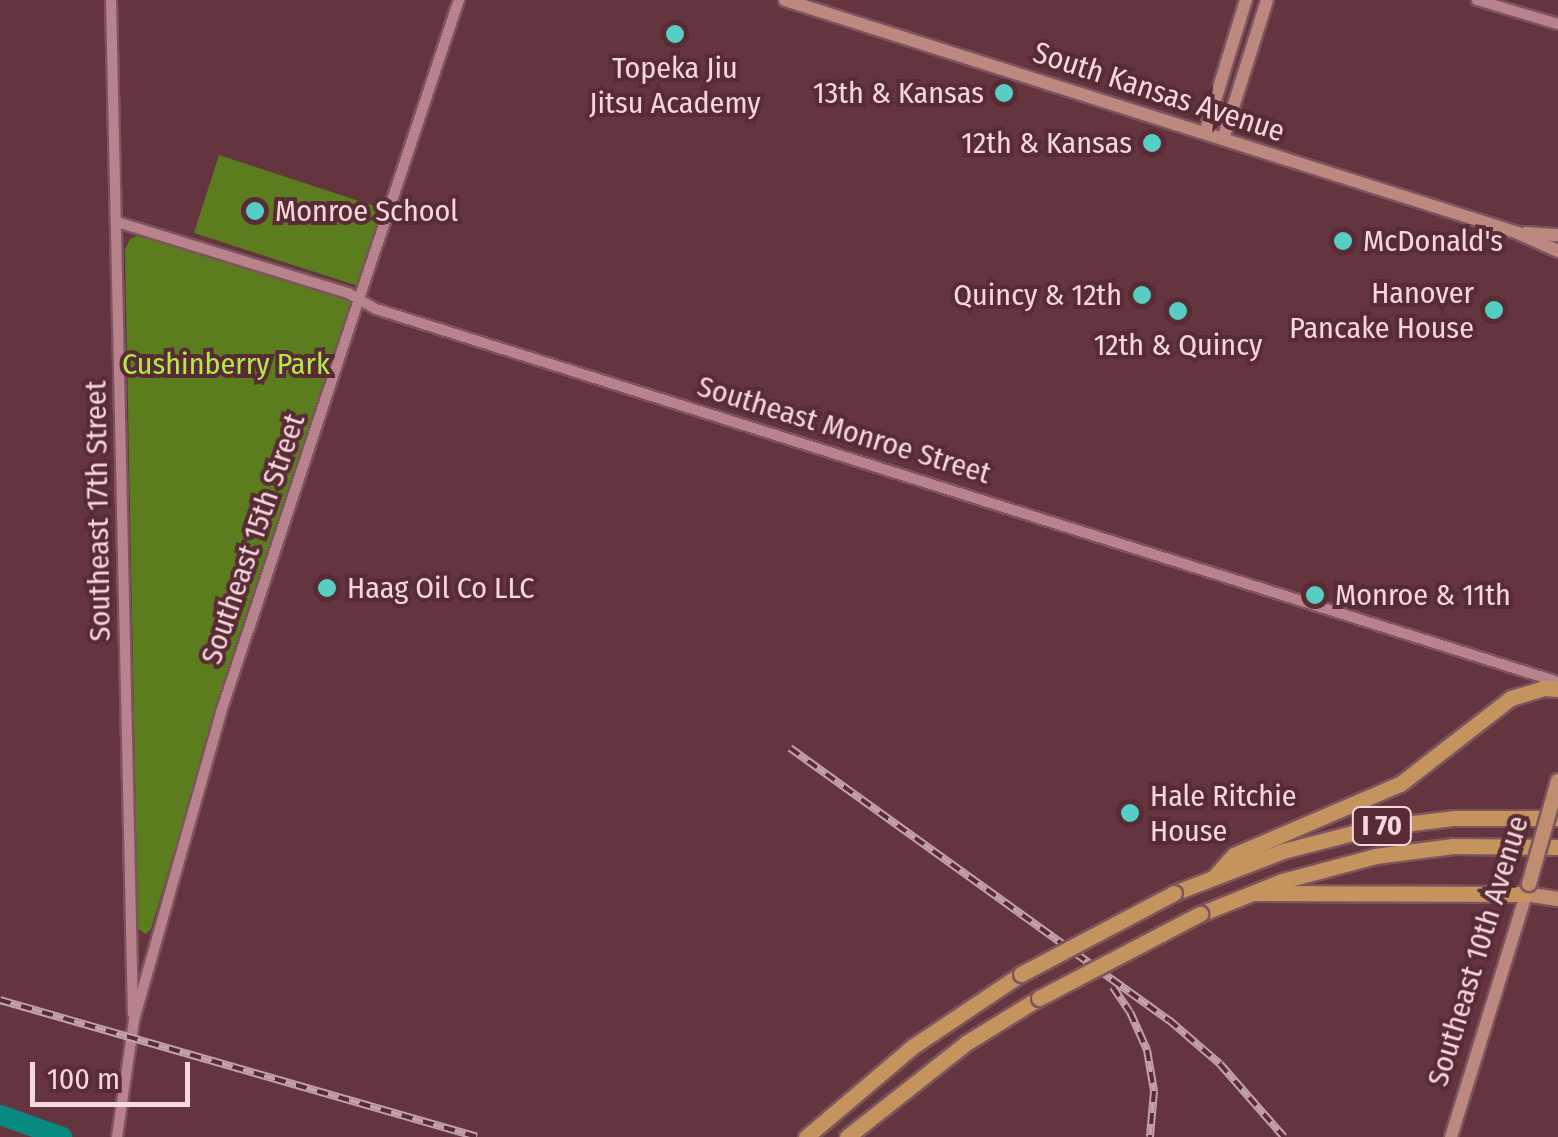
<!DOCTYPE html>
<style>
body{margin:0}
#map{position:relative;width:1558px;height:1137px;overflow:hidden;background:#64353f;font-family:"Fira Sans Condensed",sans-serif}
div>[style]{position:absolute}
.green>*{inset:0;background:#5c7d1e}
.river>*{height:20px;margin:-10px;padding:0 10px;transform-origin:10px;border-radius:10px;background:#088a81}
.roads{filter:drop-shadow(2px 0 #7c545d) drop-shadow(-2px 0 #7c545d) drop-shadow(0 2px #7c545d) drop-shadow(0 -2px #7c545d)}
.tertiary>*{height:10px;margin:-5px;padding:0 5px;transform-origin:5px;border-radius:5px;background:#b9838d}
.secondary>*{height:12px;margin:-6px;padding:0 6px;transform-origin:6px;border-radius:6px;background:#bd887f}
.primary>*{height:14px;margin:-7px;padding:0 7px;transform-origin:7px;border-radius:7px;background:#c08d71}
.motorway>*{height:15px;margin:-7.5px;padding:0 7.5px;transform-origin:7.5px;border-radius:7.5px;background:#c5935e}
.rail>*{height:8px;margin-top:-4px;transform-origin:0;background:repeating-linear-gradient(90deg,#582b35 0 11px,#c4a0a7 0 22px);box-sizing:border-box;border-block:2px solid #c4a0a7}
.bridges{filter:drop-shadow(2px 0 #7c545d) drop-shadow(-2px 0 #7c545d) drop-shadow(0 2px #7c545d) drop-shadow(0 -2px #7c545d)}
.primary-bridge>*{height:14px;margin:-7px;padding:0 7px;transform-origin:7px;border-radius:7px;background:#c08d71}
.motorway-bridge>*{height:15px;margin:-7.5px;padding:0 7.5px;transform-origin:7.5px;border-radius:7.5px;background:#c5935e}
.dots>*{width:28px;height:28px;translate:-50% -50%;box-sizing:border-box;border:5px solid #582b35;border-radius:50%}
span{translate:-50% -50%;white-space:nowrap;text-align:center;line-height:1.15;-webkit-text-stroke:8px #582b35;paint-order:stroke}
.shield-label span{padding:2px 8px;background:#582b35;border:2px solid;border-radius:8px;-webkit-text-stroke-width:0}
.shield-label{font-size:28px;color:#f6d8dd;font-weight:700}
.poi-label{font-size:30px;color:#f6d8dd}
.right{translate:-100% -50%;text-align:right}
.left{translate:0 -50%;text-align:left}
.street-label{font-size:30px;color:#f6d8dd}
.park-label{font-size:30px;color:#b2ea49}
.scale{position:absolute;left:30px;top:1062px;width:160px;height:45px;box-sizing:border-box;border:5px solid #f6d8dd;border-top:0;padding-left:12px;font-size:30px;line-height:35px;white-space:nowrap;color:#f6d8dd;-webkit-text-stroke:8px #582b35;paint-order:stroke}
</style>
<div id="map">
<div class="green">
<div style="clip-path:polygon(219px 155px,383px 209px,358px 286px,194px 233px)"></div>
<div style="clip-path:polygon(141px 234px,347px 298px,351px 304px,236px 644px,151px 929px,146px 934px,138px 929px,125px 249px,130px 239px)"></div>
</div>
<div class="river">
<div style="left:0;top:1115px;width:66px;rotate:19.5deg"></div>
</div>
<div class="roads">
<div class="tertiary">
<div style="left:111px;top:0;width:1014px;rotate:88.76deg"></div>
<div style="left:1477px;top:0;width:84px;rotate:16.5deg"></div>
<div style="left:117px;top:222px;width:242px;rotate:17.1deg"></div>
<div style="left:348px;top:293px;width:32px;rotate:30deg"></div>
<div style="left:376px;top:309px;width:1239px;rotate:17.51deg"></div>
<div style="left:117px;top:1137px;width:118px;rotate:-81.7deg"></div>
<div style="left:134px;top:1020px;width:320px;rotate:-74.2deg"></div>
<div style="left:221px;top:712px;width:751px;rotate:-71.52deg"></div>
</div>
<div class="secondary">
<div style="left:785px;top:0;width:769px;rotate:17.63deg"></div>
<div style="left:1518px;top:233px;width:44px;rotate:24.2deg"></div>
<div style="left:1205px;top:133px;width:139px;rotate:-72.9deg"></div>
<div style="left:1223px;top:139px;width:146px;rotate:-72.4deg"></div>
<div style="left:1526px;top:233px;width:32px;rotate:4deg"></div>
<div style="left:1451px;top:1137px;width:254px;rotate:-72.8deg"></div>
</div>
<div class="primary">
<div style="left:1529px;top:884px;width:10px;rotate:107deg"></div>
<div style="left:1526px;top:894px;width:32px;rotate:9deg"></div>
</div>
<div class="motorway">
<div style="left:1214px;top:877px;width:30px;rotate:-48deg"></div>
<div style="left:1234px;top:855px;width:181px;rotate:-23.2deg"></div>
<div style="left:1400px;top:784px;width:140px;rotate:-37.8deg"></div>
<div style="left:1511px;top:698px;width:34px;rotate:-17deg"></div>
<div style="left:1543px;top:688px;width:15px;rotate:4deg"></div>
<div style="left:1174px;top:893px;width:117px;rotate:-21.1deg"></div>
<div style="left:1283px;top:851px;width:92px;rotate:-14.5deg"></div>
<div style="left:1372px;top:828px;width:83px;rotate:-7deg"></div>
<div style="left:1454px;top:818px;width:104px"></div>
<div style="left:1255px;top:893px;width:271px;rotate:0.2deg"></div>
<div style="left:1200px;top:914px;width:88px;rotate:-21.9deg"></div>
<div style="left:1282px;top:881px;width:96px;rotate:-15deg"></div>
<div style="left:1375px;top:856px;width:79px;rotate:-7.3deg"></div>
<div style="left:1453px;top:846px;width:105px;rotate:0.5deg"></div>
<div style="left:806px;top:1137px;width:139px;rotate:-40.3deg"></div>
<div style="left:912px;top:1047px;width:131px;rotate:-33.8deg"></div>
<div style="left:847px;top:1137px;width:152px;rotate:-38.3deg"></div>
<div style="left:966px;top:1043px;width:86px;rotate:-31.7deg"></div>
</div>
</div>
<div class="rail">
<div style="left:790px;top:748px;width:467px;rotate:35.7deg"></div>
<div style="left:1169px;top:1020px;width:67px;rotate:40.8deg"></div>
<div style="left:1220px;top:1064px;width:97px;rotate:48.8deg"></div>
<div style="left:1113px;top:987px;width:30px;rotate:56deg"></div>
<div style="left:1130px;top:1012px;width:42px;rotate:65.9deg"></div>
<div style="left:1147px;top:1050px;width:42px;rotate:80.3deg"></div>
<div style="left:1154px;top:1091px;width:46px;rotate:95deg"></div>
<div style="left:0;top:1000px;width:496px;rotate:16deg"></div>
</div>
<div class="bridges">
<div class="primary-bridge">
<div style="left:1529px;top:884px;width:107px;rotate:-74.3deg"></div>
</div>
<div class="motorway-bridge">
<div style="left:1021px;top:974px;width:173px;rotate:-27.9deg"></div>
<div style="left:1039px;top:998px;width:182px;rotate:-27.6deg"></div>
</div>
</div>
<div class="dots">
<div style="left:675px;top:34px;background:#56cec3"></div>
<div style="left:1004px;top:93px;background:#56cec3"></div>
<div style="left:1152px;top:143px;background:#56cec3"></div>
<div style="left:255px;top:211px;background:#56cec3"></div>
<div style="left:1343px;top:241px;background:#56cec3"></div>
<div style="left:1142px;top:295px;background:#56cec3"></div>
<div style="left:1494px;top:310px;background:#56cec3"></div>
<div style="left:1178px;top:311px;background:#56cec3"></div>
<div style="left:327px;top:588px;background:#56cec3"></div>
<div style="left:1315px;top:595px;background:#56cec3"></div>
<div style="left:1130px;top:813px;background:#56cec3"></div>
</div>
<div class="shield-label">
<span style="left:1382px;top:826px">I 70</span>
</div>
<div class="poi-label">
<span style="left:675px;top:85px">Topeka Jiu<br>Jitsu Academy</span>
<span class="right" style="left:984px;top:93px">13th &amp; Kansas</span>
<span class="right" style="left:1132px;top:143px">12th &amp; Kansas</span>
<span class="left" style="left:275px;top:211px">Monroe School</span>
<span class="left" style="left:1363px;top:241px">McDonald's</span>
<span class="right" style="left:1474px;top:310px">Hanover<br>Pancake House</span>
<span class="right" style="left:1122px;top:295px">Quincy &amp; 12th</span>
<span style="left:1178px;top:345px">12th &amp; Quincy</span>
<span class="left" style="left:347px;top:588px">Haag Oil Co LLC</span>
<span class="left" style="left:1335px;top:595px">Monroe &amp; 11th</span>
<span class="left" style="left:1150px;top:813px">Hale Ritchie<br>House</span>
</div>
<div class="street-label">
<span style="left:1159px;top:92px;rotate:18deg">South Kansas Avenue</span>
<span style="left:844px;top:430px;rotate:17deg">Southeast Monroe Street</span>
<span style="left:98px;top:511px;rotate:-91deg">Southeast 17th Street</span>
<span style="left:253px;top:539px;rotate:-71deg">Southeast 15th Street</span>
<span style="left:1478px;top:951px;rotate:-73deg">Southeast 10th Avenue</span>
</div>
<div class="park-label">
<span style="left:226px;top:364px">Cushinberry Park</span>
</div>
<div class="scale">100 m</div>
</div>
